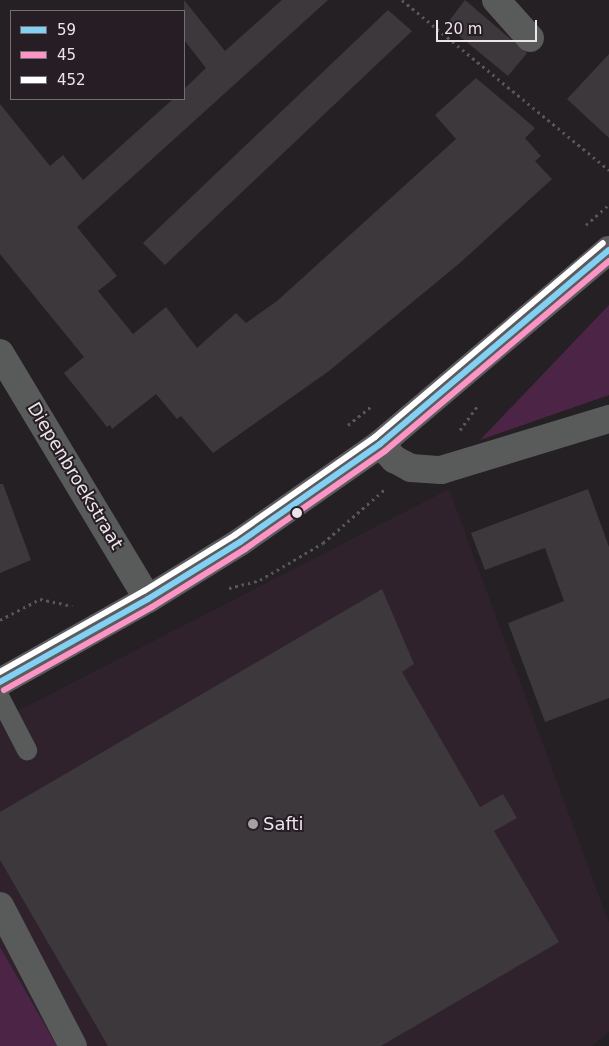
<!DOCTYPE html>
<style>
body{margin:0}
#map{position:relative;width:609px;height:1046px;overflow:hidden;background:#252024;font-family:"DejaVu Sans",sans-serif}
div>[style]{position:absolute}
.built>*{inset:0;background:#2f222c}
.green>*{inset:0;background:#4c2546}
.building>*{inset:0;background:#3c383b}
.path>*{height:3px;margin-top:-1.5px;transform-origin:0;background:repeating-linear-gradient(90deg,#59575a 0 2.5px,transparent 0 6.5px)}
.service>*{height:20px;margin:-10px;padding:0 10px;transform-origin:10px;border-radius:10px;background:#595b5a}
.minor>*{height:28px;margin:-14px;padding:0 14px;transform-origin:14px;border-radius:14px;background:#595b5a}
.secondary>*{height:28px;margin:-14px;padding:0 14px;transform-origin:14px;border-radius:14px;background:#5c5c5e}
.bus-1>*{height:6px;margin:-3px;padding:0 3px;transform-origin:3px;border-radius:3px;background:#83d0f5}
.bus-2>*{height:6px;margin:-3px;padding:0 3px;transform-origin:3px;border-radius:3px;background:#fc95c5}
.bus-3>*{height:6px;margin:-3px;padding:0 3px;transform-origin:3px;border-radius:3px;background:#fff}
.dots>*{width:14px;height:14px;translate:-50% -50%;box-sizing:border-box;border:2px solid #271e25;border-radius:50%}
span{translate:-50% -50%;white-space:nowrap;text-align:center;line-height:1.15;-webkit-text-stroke:4px #271e25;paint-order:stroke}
.street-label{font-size:18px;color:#ebe5ea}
.poi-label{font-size:18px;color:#ebe5ea}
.left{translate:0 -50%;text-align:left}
.legend{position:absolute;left:10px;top:10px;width:175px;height:90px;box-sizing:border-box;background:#271e25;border:1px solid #756e74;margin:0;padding:6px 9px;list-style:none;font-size:15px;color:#ebe5ea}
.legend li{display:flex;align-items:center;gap:10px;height:25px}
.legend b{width:25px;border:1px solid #756e74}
.scale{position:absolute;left:436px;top:20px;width:101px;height:22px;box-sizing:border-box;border:2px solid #ebe5ea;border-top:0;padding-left:6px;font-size:15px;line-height:18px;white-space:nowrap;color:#ebe5ea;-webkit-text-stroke:4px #271e25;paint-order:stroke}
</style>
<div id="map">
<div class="built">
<div style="clip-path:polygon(449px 489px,609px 923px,609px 1032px,592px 1046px,57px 1046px,0 947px,0 720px)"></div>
</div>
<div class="green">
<div style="clip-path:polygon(609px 305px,609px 395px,480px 440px)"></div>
<div style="clip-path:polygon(0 947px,57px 1046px,0 1046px)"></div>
</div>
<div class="building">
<div style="clip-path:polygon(184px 0,225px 51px,282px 0,328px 0,77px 227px,117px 276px,98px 291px,133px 334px,166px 307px,197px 348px,236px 313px,246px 323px,277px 301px,456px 139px,435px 115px,476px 78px,535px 128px,525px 138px,541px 156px,535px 161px,552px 179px,461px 262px,329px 371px,213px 453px,181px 416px,177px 419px,156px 394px,112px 429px,110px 425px,107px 427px,64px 373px,84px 357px,0 254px,0 104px,50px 166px,63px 155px,83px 180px,173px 99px,184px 99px,184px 89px,206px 68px,184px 40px)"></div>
<div style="clip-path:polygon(465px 0,527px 53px,508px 76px,446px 25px)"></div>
<div style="clip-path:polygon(388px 10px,412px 31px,165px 265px,143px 243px)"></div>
<div style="clip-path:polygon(609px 54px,609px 138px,567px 99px)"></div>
<div style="clip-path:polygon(0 484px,3px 484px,31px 560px,0 573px)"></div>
<div style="clip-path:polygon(588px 489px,609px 547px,609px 698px,545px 722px,508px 623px,564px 601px,545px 548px,485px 570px,471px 533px)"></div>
<div style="clip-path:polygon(382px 589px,414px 664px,402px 672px,480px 807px,503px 794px,517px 818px,494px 831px,559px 942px,381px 1046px,108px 1046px,0 860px,0 812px)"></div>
</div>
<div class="path">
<div style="left:402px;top:0;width:268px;rotate:39.4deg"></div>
<div style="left:586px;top:225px;width:31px;rotate:-42deg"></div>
<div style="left:348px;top:425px;width:32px;rotate:-39deg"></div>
<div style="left:460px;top:430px;width:31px;rotate:-54deg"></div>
<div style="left:229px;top:588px;width:32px;rotate:-14deg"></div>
<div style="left:260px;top:580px;width:73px;rotate:-30.4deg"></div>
<div style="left:323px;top:543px;width:81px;rotate:-41deg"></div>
<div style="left:0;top:620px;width:45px;rotate:-27.7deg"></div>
<div style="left:40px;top:599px;width:33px;rotate:12deg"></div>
</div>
<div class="service">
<div style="left:0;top:698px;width:59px;rotate:62.6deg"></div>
</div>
<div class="minor">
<div style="left:496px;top:0;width:51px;rotate:48.2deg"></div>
<div style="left:0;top:353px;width:287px;rotate:59deg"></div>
<div style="left:380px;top:444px;width:21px;rotate:47deg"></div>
<div style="left:394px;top:459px;width:19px;rotate:28deg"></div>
<div style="left:411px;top:468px;width:30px;rotate:4deg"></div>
<div style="left:441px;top:470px;width:176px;rotate:-16.9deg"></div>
<div style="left:0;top:906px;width:158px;rotate:62.5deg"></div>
</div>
<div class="secondary">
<div style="left:0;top:682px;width:170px;rotate:-29.3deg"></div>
<div style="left:148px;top:599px;width:108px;rotate:-31.8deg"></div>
<div style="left:240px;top:542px;width:171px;rotate:-35deg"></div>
<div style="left:380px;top:444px;width:300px;rotate:-40.3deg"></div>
</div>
<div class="bus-1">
<div style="left:0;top:682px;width:170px;rotate:-29.3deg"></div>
<div style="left:148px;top:599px;width:108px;rotate:-31.8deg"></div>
<div style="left:240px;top:542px;width:171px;rotate:-35deg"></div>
<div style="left:380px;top:444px;width:300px;rotate:-40.3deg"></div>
</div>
<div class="bus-2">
<div style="left:4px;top:690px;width:170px;rotate:-29.3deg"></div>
<div style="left:152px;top:607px;width:110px;rotate:-31.9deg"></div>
<div style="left:245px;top:549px;width:171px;rotate:-35deg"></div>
<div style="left:385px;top:451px;width:294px;rotate:-40.3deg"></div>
</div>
<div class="bus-3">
<div style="left:0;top:672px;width:165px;rotate:-29.4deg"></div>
<div style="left:144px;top:591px;width:107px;rotate:-31.6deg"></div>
<div style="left:235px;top:535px;width:171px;rotate:-35deg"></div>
<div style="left:375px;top:437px;width:299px;rotate:-40.4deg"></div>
</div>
<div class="dots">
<div style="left:297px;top:513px;background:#ebe5ea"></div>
<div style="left:253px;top:824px;background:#a6a0a5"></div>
</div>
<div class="street-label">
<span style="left:75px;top:476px;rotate:59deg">Diepenbroekstraat</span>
</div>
<div class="poi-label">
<span class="left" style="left:263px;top:824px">Safti</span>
</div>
<ul class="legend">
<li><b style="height:6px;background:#83d0f5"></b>59</li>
<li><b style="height:6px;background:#fc95c5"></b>45</li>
<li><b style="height:6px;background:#fff"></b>452</li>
</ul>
<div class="scale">20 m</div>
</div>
